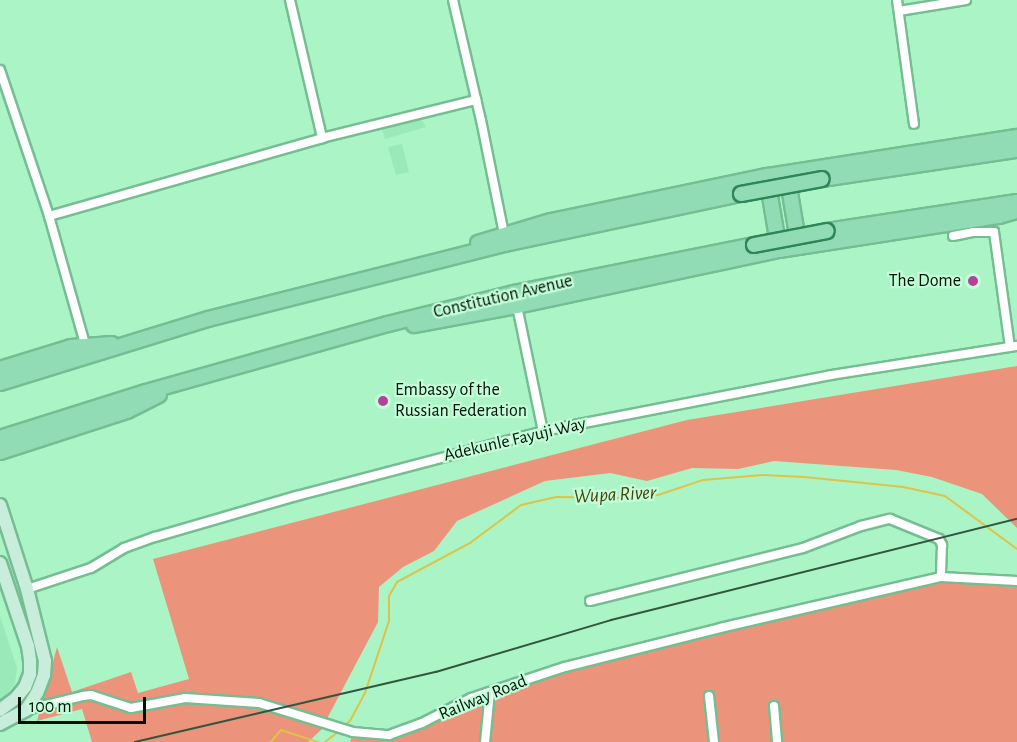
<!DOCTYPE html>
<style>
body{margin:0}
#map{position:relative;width:1017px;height:742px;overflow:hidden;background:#aaf4c6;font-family:"Alegreya Sans",sans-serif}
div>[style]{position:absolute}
.built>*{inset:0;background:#99eab8}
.green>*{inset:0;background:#eb947b}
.stream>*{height:2px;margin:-1px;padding:0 1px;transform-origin:1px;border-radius:1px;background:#dec348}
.roads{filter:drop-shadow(2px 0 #75bd92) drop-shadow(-2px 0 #75bd92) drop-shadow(0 2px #75bd92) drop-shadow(0 -2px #75bd92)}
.street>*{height:8px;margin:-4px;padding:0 4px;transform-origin:4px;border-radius:4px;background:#fff}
.secondary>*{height:12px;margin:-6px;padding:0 6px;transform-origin:6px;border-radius:6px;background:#c8edda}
.primary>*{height:14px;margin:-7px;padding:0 7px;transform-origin:7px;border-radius:7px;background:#91dcb4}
.tram>*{height:1.5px;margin:-0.75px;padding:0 0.75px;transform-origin:0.75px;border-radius:0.75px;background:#335540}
.bridges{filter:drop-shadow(2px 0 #2e8557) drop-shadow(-2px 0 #2e8557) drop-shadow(0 2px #2e8557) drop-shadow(0 -2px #2e8557)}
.primary-bridge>*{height:14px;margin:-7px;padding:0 7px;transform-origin:7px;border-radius:7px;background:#91dcb4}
.dots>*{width:16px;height:16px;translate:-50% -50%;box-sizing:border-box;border:3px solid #c3fed9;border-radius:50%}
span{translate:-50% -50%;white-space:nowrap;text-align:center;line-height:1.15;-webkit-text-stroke:4.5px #c3fed9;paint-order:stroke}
.poi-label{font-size:18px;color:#001106}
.right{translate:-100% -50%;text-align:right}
.left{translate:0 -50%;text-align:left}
.street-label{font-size:18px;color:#001106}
.water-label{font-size:20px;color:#4b410d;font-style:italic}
.scale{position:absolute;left:18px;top:697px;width:128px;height:27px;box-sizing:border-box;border:3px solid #001106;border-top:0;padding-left:8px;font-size:18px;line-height:21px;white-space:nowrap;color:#001106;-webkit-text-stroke:4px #c3fed9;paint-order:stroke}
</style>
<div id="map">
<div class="built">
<div style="clip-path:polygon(421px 119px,426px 127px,385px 139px,382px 129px)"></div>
<div style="clip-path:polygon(402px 144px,409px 172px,396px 175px,388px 147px)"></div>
<div style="clip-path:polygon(0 616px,17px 668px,15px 683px,0 703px)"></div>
</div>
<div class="green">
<div style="clip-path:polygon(1017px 366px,1017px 528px,982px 494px,932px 477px,896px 470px,774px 461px,738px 469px,692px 468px,647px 481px,610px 473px,545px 481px,457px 521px,434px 551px,403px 567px,379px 587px,378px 622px,321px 730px,308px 742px,92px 742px,82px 709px,37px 721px,57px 647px,72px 692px,131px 672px,138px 693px,189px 679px,153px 559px,687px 420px)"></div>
<div style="clip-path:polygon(941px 577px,1017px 581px,1017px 742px,350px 742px,353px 732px,378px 736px,565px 667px)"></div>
</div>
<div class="stream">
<div style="left:343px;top:727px;width:9px;rotate:-41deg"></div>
<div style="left:350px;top:721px;width:32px;rotate:-62deg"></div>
<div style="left:365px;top:693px;width:76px;rotate:-71.6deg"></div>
<div style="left:389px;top:621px;width:25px;rotate:-90deg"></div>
<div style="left:389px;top:596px;width:16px;rotate:-60deg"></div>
<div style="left:397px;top:582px;width:83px;rotate:-28.1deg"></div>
<div style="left:470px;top:543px;width:64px;rotate:-36.7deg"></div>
<div style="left:521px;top:505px;width:36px;rotate:-13deg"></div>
<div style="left:556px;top:497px;width:67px;rotate:0.9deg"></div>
<div style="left:623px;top:498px;width:35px;rotate:-5deg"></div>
<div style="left:658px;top:495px;width:47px;rotate:-18.4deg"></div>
<div style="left:703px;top:480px;width:60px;rotate:-4.8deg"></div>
<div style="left:763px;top:475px;width:41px;rotate:2.8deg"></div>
<div style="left:804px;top:477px;width:100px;rotate:5.8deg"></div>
<div style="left:903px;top:487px;width:43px;rotate:12.1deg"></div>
<div style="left:945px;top:496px;width:89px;rotate:36.4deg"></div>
<div style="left:271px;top:742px;width:16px;rotate:-50deg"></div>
<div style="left:281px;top:730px;width:40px;rotate:18deg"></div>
<div style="left:325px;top:742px;width:18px;rotate:-38deg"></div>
</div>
<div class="roads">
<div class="street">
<div style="left:290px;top:0;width:142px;rotate:76.9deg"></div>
<div style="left:453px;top:0;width:123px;rotate:76.9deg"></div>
<div style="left:481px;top:120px;width:116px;rotate:78.6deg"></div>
<div style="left:897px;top:0;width:125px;rotate:82.2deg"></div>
<div style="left:899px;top:11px;width:68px;rotate:-9.3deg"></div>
<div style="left:0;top:70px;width:154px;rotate:71.4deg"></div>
<div style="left:953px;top:236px;width:20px;rotate:-11deg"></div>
<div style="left:973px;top:232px;width:21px"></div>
<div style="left:994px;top:232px;width:116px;rotate:82.1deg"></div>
<div style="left:517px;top:306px;width:128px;rotate:78.3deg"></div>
<div style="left:85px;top:344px;width:133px;rotate:-105.7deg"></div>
<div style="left:49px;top:216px;width:284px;rotate:-15.9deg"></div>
<div style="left:322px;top:138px;width:159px;rotate:-13.9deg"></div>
<div style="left:27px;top:589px;width:67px;rotate:-18.2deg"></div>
<div style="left:91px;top:568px;width:39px;rotate:-31deg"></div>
<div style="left:124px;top:548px;width:33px;rotate:-20deg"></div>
<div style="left:155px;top:537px;width:147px;rotate:-16.2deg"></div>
<div style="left:296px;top:496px;width:255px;rotate:-14.7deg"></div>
<div style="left:543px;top:431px;width:293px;rotate:-11deg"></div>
<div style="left:831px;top:375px;width:188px;rotate:-8.9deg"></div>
<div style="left:590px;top:601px;width:219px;rotate:-14deg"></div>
<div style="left:803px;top:548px;width:62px;rotate:-20.8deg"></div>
<div style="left:861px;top:526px;width:30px;rotate:-14deg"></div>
<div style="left:890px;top:519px;width:53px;rotate:22.2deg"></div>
<div style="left:939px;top:539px;width:7px;rotate:63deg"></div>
<div style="left:942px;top:545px;width:32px;rotate:92deg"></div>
<div style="left:709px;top:696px;width:46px;rotate:83.8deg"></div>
<div style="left:774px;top:706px;width:36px;rotate:85deg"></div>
<div style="left:26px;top:710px;width:59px;rotate:-13.8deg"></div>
<div style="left:83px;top:696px;width:8px;rotate:-7deg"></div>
<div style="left:91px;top:695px;width:42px;rotate:18deg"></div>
<div style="left:131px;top:708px;width:55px;rotate:-10.5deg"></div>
<div style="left:185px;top:698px;width:74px;rotate:3.9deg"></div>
<div style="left:259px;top:703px;width:98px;rotate:17.1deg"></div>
<div style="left:353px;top:732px;width:36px;rotate:5deg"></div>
<div style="left:389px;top:735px;width:35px;rotate:-20deg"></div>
<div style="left:422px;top:723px;width:55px;rotate:-27deg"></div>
<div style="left:471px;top:698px;width:99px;rotate:-18.3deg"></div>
<div style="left:565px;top:667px;width:160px;rotate:-14.1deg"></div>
<div style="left:720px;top:628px;width:227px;rotate:-13deg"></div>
<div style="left:941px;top:577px;width:76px;rotate:3deg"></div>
<div style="left:485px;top:742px;width:50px;rotate:-84.3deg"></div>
</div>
<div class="secondary">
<div style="left:0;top:505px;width:88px;rotate:72.2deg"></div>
<div style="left:27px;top:589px;width:74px;rotate:76deg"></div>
<div style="left:45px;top:661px;width:14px;rotate:94deg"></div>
<div style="left:44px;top:675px;width:19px;rotate:111deg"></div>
<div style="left:37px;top:693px;width:20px;rotate:123deg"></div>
<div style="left:26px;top:710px;width:30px;rotate:152deg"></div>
<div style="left:0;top:563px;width:88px;rotate:71.4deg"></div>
<div style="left:28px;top:646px;width:15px;rotate:82deg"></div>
<div style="left:30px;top:661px;width:13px;rotate:90deg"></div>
<div style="left:30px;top:674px;width:14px;rotate:111deg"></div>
<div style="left:25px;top:687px;width:14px;rotate:129deg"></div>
<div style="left:16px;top:698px;width:20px;rotate:143deg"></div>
</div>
<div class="primary">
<div style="left:787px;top:175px;width:73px;rotate:80.5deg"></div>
<div style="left:767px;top:178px;width:73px;rotate:80.5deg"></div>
<div style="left:822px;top:179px;width:197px;rotate:-8.5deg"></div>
<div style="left:827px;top:231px;width:192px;rotate:-8.7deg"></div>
<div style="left:478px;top:243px;width:76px;rotate:-16.8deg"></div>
<div style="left:551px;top:221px;width:221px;rotate:-11.8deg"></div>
<div style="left:767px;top:176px;width:253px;rotate:-8.9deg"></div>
<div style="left:414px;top:325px;width:105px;rotate:-10.5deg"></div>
<div style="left:517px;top:306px;width:268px;rotate:-12.1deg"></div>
<div style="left:779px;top:250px;width:223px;rotate:-8.8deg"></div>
<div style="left:999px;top:216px;width:19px;rotate:-16deg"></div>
<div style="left:0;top:369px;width:74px;rotate:-17.2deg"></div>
<div style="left:71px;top:347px;width:41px;rotate:-4.2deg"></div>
<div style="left:0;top:383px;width:218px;rotate:-17.1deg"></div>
<div style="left:208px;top:319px;width:306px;rotate:-14.2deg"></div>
<div style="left:505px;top:244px;width:241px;rotate:-12deg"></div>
<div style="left:0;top:438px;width:153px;rotate:-17.5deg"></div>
<div style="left:146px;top:392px;width:251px;rotate:-15.7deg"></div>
<div style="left:388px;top:324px;width:130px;rotate:-13.8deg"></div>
<div style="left:514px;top:293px;width:245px;rotate:-11.3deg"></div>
<div style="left:0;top:452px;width:133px;rotate:-17.9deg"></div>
<div style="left:127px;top:411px;width:36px;rotate:-27deg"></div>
</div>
</div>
<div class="tram">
<div style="left:135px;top:742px;width:309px;rotate:-13.1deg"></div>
<div style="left:436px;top:672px;width:183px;rotate:-16.5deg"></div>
<div style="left:611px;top:620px;width:418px;rotate:-14deg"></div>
</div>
<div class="bridges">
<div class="primary-bridge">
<div style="left:741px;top:194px;width:82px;rotate:-10.5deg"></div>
<div style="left:754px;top:245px;width:74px;rotate:-10.9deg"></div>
</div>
</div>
<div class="dots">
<div style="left:973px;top:281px;background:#b4429c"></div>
<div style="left:383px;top:401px;background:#b4429c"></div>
</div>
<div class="poi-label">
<span class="right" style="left:961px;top:281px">The Dome</span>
<span class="left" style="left:395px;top:401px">Embassy of the<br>Russian Federation</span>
</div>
<div class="street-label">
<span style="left:503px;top:297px;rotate:-13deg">Constitution Avenue</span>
<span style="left:515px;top:440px;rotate:-13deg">Adekunle Fayuji Way</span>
<span style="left:483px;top:698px;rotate:-22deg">Railway Road</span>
</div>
<div class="water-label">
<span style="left:615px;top:495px;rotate:-3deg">Wupa River</span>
</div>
<div class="scale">100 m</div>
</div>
